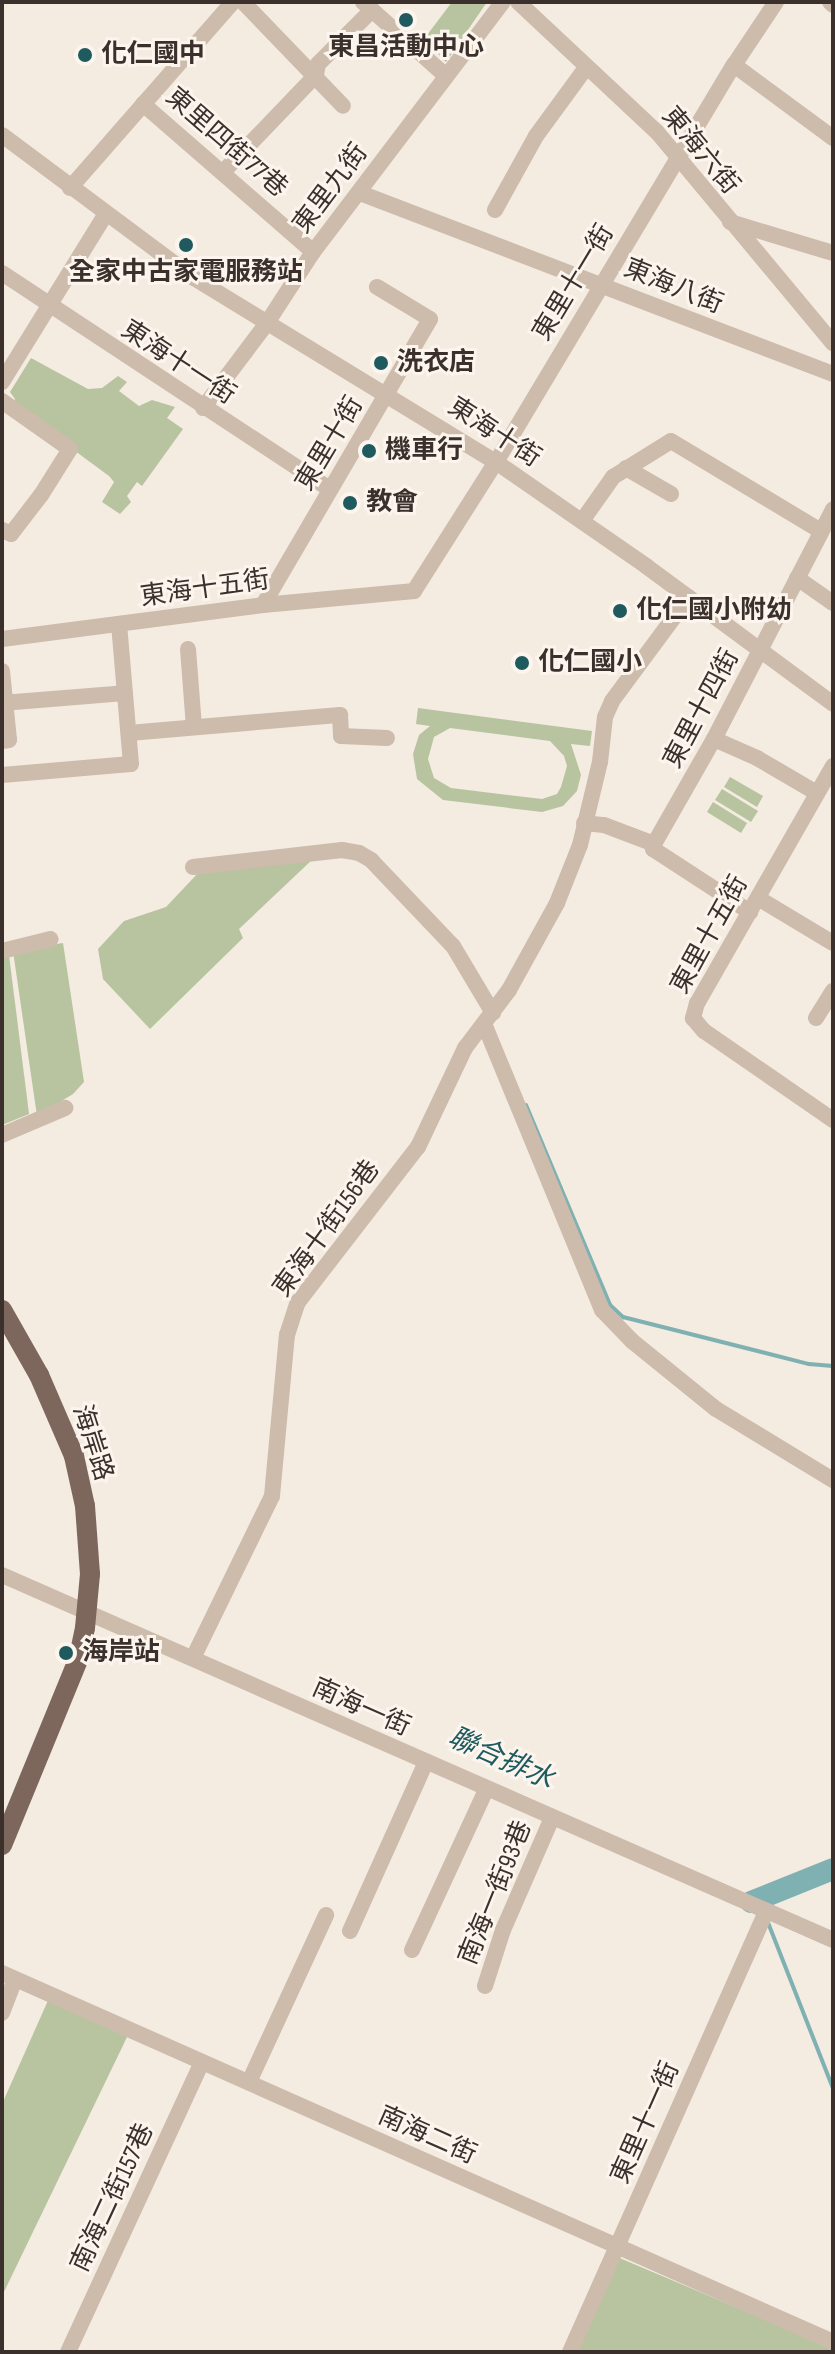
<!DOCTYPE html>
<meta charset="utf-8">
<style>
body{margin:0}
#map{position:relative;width:835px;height:2354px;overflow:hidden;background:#f4ebe1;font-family:"Sofia Sans Condensed","Noto Sans TC",sans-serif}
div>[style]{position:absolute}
.green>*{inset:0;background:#b8c4a0}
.stream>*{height:4px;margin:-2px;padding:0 2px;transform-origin:2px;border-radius:2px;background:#7fb0b2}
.river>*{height:22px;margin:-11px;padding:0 11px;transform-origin:11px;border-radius:11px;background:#7fb0b2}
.minor>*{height:16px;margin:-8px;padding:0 8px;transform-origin:8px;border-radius:8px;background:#cdbbac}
.major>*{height:20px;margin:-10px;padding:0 10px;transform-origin:10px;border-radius:10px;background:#7d675c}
.dots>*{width:22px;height:22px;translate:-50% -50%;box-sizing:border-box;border:4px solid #fbf5ee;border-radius:50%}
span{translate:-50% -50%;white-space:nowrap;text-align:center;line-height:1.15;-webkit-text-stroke:6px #fbf5ee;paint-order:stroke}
.poi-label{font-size:26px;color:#3b302b;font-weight:700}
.left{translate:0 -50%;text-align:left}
.street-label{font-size:26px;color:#3b302b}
.water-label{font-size:28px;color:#1f5a5e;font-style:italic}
.frame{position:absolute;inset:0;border:4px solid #3b302b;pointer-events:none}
</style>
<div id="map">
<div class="green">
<div style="clip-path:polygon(452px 2px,487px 2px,446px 62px,424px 39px)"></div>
<div style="clip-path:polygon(31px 358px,88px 389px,102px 388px,118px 376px,127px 382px,119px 391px,139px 406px,152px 400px,175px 407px,167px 418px,183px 429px,142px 486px,137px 482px,127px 496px,131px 502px,120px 514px,102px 502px,114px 482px,109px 476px,14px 406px,15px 399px,10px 392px)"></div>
<div style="clip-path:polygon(evenodd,418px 708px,592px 731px,590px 746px,571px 744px,581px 775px,577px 791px,563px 806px,542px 812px,443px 800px,417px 779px,413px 754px,419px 735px,430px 726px,416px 724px,418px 708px,450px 728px,550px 741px,564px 756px,567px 766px,561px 787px,557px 794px,542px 799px,451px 788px,434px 778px,428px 759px,434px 737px,450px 728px)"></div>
<div style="clip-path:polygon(730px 777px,763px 796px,757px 807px,724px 787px)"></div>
<div style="clip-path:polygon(722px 789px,758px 811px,751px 822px,715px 800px)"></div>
<div style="clip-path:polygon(713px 802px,747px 823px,741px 833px,707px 812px)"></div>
<div style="clip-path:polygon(314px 858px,239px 929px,243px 938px,150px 1029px,103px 979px,98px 949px,124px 921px,166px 907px,200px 871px)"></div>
<div style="clip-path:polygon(63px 943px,84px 1082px,73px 1094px,37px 1116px,13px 951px)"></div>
<div style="clip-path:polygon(9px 955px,29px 1114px,2px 1125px,2px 957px)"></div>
<div style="clip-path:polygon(50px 1996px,129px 2033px,2px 2296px,2px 2104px)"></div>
<div style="clip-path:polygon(610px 2254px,833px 2348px,833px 2352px,571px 2352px)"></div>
</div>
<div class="stream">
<div style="left:526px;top:1105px;width:217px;rotate:67.2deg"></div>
<div style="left:610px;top:1305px;width:18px;rotate:43deg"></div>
<div style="left:623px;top:1317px;width:192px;rotate:14.2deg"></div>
<div style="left:809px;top:1364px;width:24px;rotate:5deg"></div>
<div style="left:767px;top:1920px;width:180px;rotate:68.6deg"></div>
</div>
<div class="river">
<div style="left:751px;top:1902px;width:88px;rotate:-21.9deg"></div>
</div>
<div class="minor">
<div style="left:243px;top:2px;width:144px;rotate:46.1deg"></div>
<div style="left:363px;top:2px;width:110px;rotate:41.7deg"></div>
<div style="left:518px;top:2px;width:190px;rotate:43.1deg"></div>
<div style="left:657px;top:132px;width:275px;rotate:50.2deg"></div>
<div style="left:830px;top:2px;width:4px;rotate:45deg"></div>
<div style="left:734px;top:65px;width:123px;rotate:36.4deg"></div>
<div style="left:143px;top:104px;width:225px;rotate:41deg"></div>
<div style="left:2px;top:135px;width:239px;rotate:36.7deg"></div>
<div style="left:194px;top:278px;width:354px;rotate:31.4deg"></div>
<div style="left:496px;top:462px;width:183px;rotate:34.7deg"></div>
<div style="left:646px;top:566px;width:232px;rotate:36.4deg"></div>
<div style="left:224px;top:171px;width:133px;rotate:-46.2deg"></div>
<div style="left:316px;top:75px;width:11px;rotate:-80deg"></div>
<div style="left:318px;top:64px;width:76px;rotate:-45deg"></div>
<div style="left:70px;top:188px;width:247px;rotate:-48.8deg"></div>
<div style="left:360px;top:193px;width:506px;rotate:20.94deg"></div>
<div style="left:495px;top:210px;width:85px;rotate:-61deg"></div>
<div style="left:536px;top:136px;width:83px;rotate:-53.8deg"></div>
<div style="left:730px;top:222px;width:108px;rotate:16.8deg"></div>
<div style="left:2px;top:273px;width:392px;rotate:33.4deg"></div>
<div style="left:2px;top:382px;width:196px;rotate:-58.3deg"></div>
<div style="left:2px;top:401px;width:83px;rotate:35.2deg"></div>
<div style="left:70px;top:449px;width:54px;rotate:122.2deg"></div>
<div style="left:41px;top:495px;width:49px;rotate:127.6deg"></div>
<div style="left:11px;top:534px;width:10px;rotate:-156deg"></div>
<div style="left:203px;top:408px;width:106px;rotate:-53deg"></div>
<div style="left:267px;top:323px;width:85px;rotate:-57.1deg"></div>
<div style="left:313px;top:252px;width:314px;rotate:-52.8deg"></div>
<div style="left:626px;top:468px;width:52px;rotate:30deg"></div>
<div style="left:582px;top:521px;width:54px;rotate:-54.8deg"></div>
<div style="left:613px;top:477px;width:68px;rotate:-31.8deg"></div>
<div style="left:671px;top:441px;width:175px;rotate:31deg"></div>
<div style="left:797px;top:578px;width:44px;rotate:34.8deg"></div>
<div style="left:263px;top:605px;width:331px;rotate:-59.7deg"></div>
<div style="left:430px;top:319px;width:62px;rotate:-148.9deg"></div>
<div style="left:2px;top:639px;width:263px;rotate:-7.4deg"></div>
<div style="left:263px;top:605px;width:152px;rotate:-5.3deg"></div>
<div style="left:414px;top:591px;width:153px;rotate:-57.6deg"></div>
<div style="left:496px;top:462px;width:463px;rotate:-59.1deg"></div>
<div style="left:734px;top:65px;width:76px;rotate:-56.3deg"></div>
<div style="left:188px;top:649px;width:78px;rotate:85.6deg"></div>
<div style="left:2px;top:671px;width:69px;rotate:84.2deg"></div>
<div style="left:9px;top:740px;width:7px;rotate:172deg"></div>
<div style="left:2px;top:703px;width:123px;rotate:-4.6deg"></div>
<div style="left:129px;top:733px;width:212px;rotate:-4.9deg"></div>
<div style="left:340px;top:715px;width:21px;rotate:87deg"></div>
<div style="left:341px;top:736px;width:46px;rotate:2.5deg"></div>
<div style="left:714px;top:739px;width:47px;rotate:23.8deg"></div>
<div style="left:757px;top:758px;width:69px;rotate:30.3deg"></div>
<div style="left:833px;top:766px;width:273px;rotate:119.8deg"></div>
<div style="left:697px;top:1003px;width:16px;rotate:105deg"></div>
<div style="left:693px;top:1018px;width:17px;rotate:50deg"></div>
<div style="left:704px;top:1031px;width:157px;rotate:34.6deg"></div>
<div style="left:2px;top:775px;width:129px;rotate:-4.9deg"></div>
<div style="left:131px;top:764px;width:140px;rotate:-94.9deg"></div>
<div style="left:584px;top:823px;width:20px;rotate:6deg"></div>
<div style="left:604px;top:825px;width:53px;rotate:20.8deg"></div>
<div style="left:654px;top:844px;width:121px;rotate:-60.3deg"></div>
<div style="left:714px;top:739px;width:259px;rotate:-62.6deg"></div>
<div style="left:654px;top:844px;width:5px;rotate:101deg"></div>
<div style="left:653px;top:849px;width:116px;rotate:33deg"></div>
<div style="left:193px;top:867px;width:150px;rotate:-6.5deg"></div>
<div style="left:342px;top:850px;width:17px;rotate:10deg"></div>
<div style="left:359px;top:853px;width:14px;rotate:30deg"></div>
<div style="left:371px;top:860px;width:119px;rotate:46.4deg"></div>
<div style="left:453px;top:946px;width:78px;rotate:59.2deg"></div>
<div style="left:758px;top:898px;width:87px;rotate:31deg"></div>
<div style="left:2px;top:951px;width:50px;rotate:-13.8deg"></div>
<div style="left:816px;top:1018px;width:32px;rotate:-58deg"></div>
<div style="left:485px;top:1026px;width:307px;rotate:67.6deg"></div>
<div style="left:602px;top:1310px;width:43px;rotate:45.9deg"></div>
<div style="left:632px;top:1341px;width:108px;rotate:39deg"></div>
<div style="left:716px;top:1409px;width:137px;rotate:31.3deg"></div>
<div style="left:2px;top:1135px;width:69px;rotate:-23.2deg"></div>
<div style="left:2px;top:1575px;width:908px;rotate:23.71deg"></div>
<div style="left:193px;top:1658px;width:180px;rotate:-64deg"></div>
<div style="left:272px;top:1496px;width:162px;rotate:-84.7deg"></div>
<div style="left:287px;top:1335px;width:35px;rotate:-72deg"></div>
<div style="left:298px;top:1302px;width:196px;rotate:-52.3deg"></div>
<div style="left:418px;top:1147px;width:110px;rotate:-64.6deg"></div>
<div style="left:465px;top:1048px;width:73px;rotate:-52.8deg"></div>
<div style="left:509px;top:990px;width:99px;rotate:-61.1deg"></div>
<div style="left:557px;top:903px;width:62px;rotate:-68.4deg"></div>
<div style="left:580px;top:845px;width:85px;rotate:-76.5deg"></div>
<div style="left:600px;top:762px;width:45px;rotate:-83.7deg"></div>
<div style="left:605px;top:717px;width:17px;rotate:-66deg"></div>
<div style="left:612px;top:701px;width:129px;rotate:-53.5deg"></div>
<div style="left:350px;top:1931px;width:183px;rotate:-65.8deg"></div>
<div style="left:412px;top:1950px;width:176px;rotate:-65.2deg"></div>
<div style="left:2px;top:1973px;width:909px;rotate:23.94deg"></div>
<div style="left:485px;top:1986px;width:59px;rotate:-72.2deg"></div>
<div style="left:503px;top:1930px;width:122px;rotate:-66.4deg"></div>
<div style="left:2px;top:2013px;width:36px;rotate:-69deg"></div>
<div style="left:249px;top:2082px;width:184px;rotate:-65.2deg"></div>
<div style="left:68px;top:2352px;width:317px;rotate:-65.2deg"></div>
<div style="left:570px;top:2352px;width:480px;rotate:-66deg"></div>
</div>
<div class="major">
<div style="left:2px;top:1310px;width:75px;rotate:60.4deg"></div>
<div style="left:39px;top:1375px;width:88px;rotate:66.6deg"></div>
<div style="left:74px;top:1456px;width:51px;rotate:77.6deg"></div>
<div style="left:85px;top:1506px;width:68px;rotate:85.8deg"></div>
<div style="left:90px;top:1574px;width:54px;rotate:95.3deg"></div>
<div style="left:85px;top:1628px;width:33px;rotate:102deg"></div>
<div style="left:78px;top:1660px;width:200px;rotate:112.3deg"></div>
</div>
<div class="dots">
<div style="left:406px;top:20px;background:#1f5a5e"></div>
<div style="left:85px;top:55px;background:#1f5a5e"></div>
<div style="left:186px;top:245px;background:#1f5a5e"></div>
<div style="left:381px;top:363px;background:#1f5a5e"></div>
<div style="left:369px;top:451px;background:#1f5a5e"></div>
<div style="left:350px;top:503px;background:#1f5a5e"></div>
<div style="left:620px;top:611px;background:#1f5a5e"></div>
<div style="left:522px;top:663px;background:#1f5a5e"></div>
<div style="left:66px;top:1653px;background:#1f5a5e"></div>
</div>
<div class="poi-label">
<span style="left:406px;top:48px">東昌活動中心</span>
<span class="left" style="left:101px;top:55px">化仁國中</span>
<span style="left:186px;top:273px">全家中古家電服務站</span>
<span class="left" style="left:397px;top:363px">洗衣店</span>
<span class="left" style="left:385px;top:451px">機車行</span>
<span class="left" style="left:366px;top:503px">教會</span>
<span class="left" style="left:636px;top:611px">化仁國小附幼</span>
<span class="left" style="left:538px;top:663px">化仁國小</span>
<span class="left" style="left:82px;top:1653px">海岸站</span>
</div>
<div class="street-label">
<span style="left:226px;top:143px;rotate:41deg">東里四街77巷</span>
<span style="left:700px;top:151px;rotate:50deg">東海六街</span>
<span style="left:331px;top:189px;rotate:-53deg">東里九街</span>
<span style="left:574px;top:283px;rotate:-59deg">東里十一街</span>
<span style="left:673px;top:287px;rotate:22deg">東海八街</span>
<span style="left:178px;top:363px;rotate:33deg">東海十一街</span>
<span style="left:494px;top:433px;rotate:33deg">東海十街</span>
<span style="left:330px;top:444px;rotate:-59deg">東里十街</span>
<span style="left:205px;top:589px;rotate:-8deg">東海十五街</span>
<span style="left:702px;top:709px;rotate:-62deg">東里十四街</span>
<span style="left:710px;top:935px;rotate:-61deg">東里十五街</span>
<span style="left:327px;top:1229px;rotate:-54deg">東海十街156巷</span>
<span style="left:92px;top:1443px;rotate:72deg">海岸路</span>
<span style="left:361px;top:1708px;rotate:24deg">南海一街</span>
<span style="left:496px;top:1893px;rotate:-68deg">南海一街93巷</span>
<span style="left:646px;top:2123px;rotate:-66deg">東里十一街</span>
<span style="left:427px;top:2136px;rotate:24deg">南海二街</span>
<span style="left:113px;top:2198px;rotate:-65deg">南海二街157巷</span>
</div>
<div class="water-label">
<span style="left:501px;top:1759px;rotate:24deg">聯合排水</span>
</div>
<div class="frame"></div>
</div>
